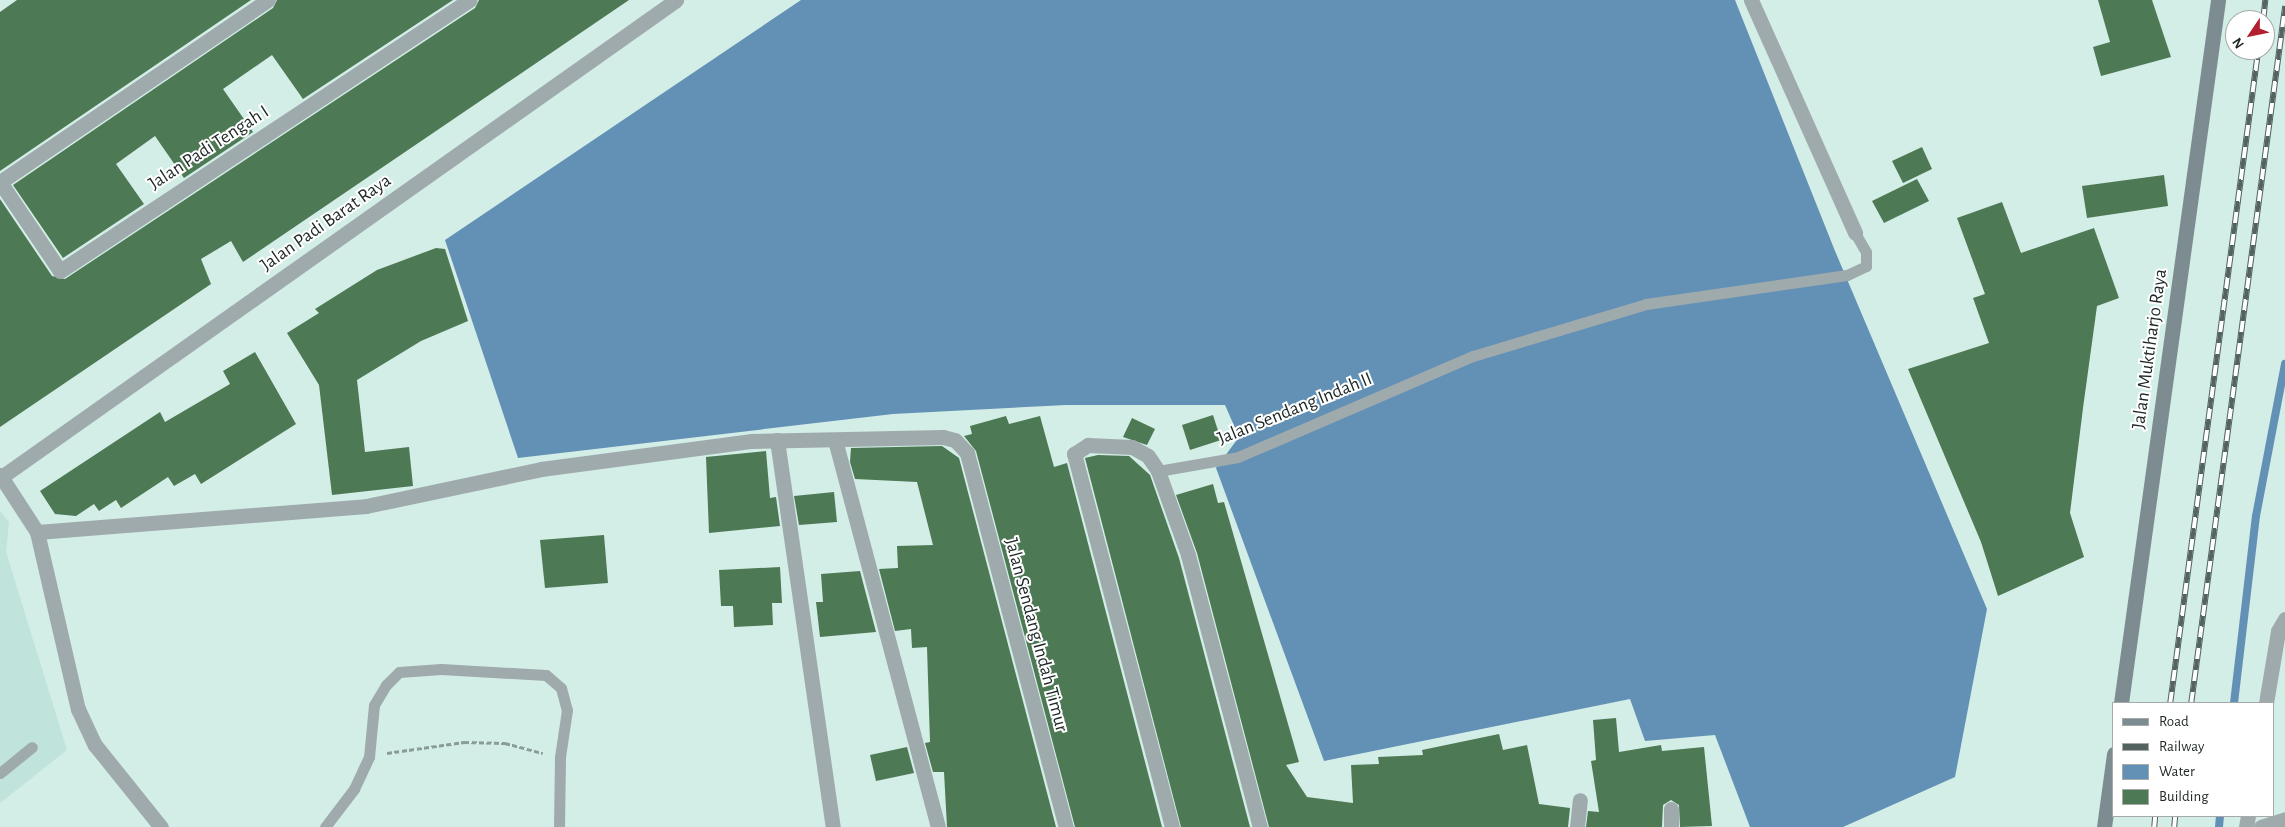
<!DOCTYPE html>
<style>
body{margin:0}
#map{position:relative;width:2285px;height:827px;overflow:hidden;background:#d3ede7;font-family:"Alegreya Sans",sans-serif}
div>[style]{position:absolute}
.built>*{inset:0;background:#c0e3db}
.water>*{inset:0;background:#6391b6}
.stream>*{height:8px;margin:-4px;padding:0 4px;transform-origin:4px;border-radius:4px;background:#6391b6}
.building>*{inset:0;background:#4d7954}
.path>*{height:3px;margin-top:-1.5px;transform-origin:0;background:repeating-linear-gradient(90deg,#899c98 0 5px,transparent 0 7.5px)}
.lane>*{height:11px;margin:-5.5px;padding:0 5.5px;transform-origin:5.5px;border-radius:5.5px;background:#9faaac}
.street>*{height:15px;margin:-7.5px;padding:0 7.5px;transform-origin:7.5px;border-radius:7.5px;background:#9faaac}
.secondary>*{height:15px;margin:-7.5px;padding:0 7.5px;transform-origin:7.5px;border-radius:7.5px;background:#7c8c90}
.rail>*{height:5.5px;margin-top:-2.75px;transform-origin:0;background:repeating-linear-gradient(90deg,#fff 0 11px,#546360 0 22px);box-sizing:border-box;border-block:1px solid #546360}
span{translate:-50% -50%;white-space:nowrap;text-align:center;line-height:1.15;-webkit-text-stroke:4px #fff;paint-order:stroke}
.street-label{font-size:19px;color:#1e2826}
.legend{position:absolute;left:2112px;top:702px;width:162px;height:115px;box-sizing:border-box;background:#fff;border:1px solid #a5a9a8;margin:0;padding:6px 9px;list-style:none;font-size:15px;color:#1e2826}
.legend li{display:flex;align-items:center;gap:10px;height:25px}
.legend b{width:25px;border:1px solid #a5a9a8}
.north{position:absolute;left:2225px;top:10px;width:50px;height:50px;box-sizing:border-box;background:#fff;border:1px solid #a5a9a8;border-radius:50%;rotate:236deg;font-size:14px;font-weight:700;line-height:20px;text-align:center;color:#1e2826}
.north::after{content:'';display:block;margin:auto;width:18px;height:22px;background:#b22030;clip-path:polygon(50% 0,100% 100%,50% 72%,0 100%)}
</style>
<div id="map">
<div class="built">
<div style="clip-path:polygon(0 511px,9px 522px,6px 552px,67px 750px,0 803px)"></div>
</div>
<div class="water">
<div style="clip-path:polygon(801px 0,1735px 0,1835px 251px,1987px 609px,1955px 777px,1843px 827px,1750px 827px,1715px 735px,1645px 741px,1630px 699px,1324px 761px,1216px 468px,1239px 437px,1225px 405px,1066px 405px,893px 414px,518px 458px,445px 240px)"></div>
</div>
<div class="stream">
<div style="left:2234px;top:703px;width:188px;rotate:-83.3deg"></div>
<div style="left:2256px;top:516px;width:155px;rotate:-79.2deg"></div>
<div style="left:2219px;top:827px;width:11px;rotate:-85deg"></div>
</div>
<div class="building">
<div style="clip-path:polygon(17px 0,251px 0,0 171px,0 12px)"></div>
<div style="clip-path:polygon(277px 0,453px 0,303px 99px,272px 55px,223px 89px,253px 132px,184px 178px,155px 136px,116px 164px,144px 204px,63px 258px,13px 185px,273px 8px)"></div>
<div style="clip-path:polygon(479px 0,629px 0,243px 262px,231px 241px,201px 259px,211px 284px,0 427px,0 199px,52px 276px,65px 279px,475px 8px)"></div>
<div style="clip-path:polygon(2098px 0,2152px 0,2171px 57px,2101px 76px,2093px 47px,2110px 42px)"></div>
<div style="clip-path:polygon(1922px 147px,1932px 169px,1903px 183px,1892px 161px)"></div>
<div style="clip-path:polygon(2164px 175px,2168px 206px,2087px 218px,2082px 186px)"></div>
<div style="clip-path:polygon(1917px 179px,1929px 201px,1884px 223px,1872px 201px)"></div>
<div style="clip-path:polygon(2002px 202px,2021px 253px,2094px 228px,2119px 298px,2097px 306px,2083px 408px,2070px 513px,2084px 557px,1998px 596px,1981px 542px,1908px 369px,1989px 343px,1973px 298px,1985px 294px,1957px 218px)"></div>
<div style="clip-path:polygon(436px 248px,445px 249px,468px 321px,421px 341px,357px 380px,365px 452px,409px 447px,413px 486px,332px 495px,319px 385px,287px 333px,319px 313px,315px 309px,377px 270px)"></div>
<div style="clip-path:polygon(255px 352px,296px 424px,201px 484px,195px 474px,174px 486px,168px 477px,121px 508px,116px 500px,99px 511px,94px 504px,76px 516px,55px 514px,40px 491px,160px 412px,165px 422px,230px 384px,223px 371px)"></div>
<div style="clip-path:polygon(1213px 415px,1221px 440px,1190px 450px,1182px 425px)"></div>
<div style="clip-path:polygon(1006px 416px,1009px 424px,1040px 416px,1054px 467px,1067px 463px,1162px 827px,1075px 827px,976px 451px,964px 436px,972px 434px,970px 426px)"></div>
<div style="clip-path:polygon(1132px 418px,1155px 429px,1147px 445px,1123px 437px)"></div>
<div style="clip-path:polygon(942px 446px,959px 458px,1056px 827px,947px 827px,944px 772px,933px 772px,925px 743px,930px 742px,927px 647px,912px 648px,911px 629px,895px 631px,879px 569px,898px 568px,897px 546px,933px 545px,917px 482px,855px 479px,850px 462px,851px 448px)"></div>
<div style="clip-path:polygon(766px 451px,770px 498px,776px 497px,780px 526px,709px 533px,706px 457px)"></div>
<div style="clip-path:polygon(1098px 455px,1129px 456px,1150px 475px,1179px 558px,1250px 827px,1181px 827px,1085px 458px)"></div>
<div style="clip-path:polygon(1213px 484px,1218px 503px,1224px 502px,1299px 762px,1286px 765px,1307px 797px,1353px 803px,1351px 765px,1379px 764px,1378px 757px,1423px 755px,1422px 750px,1499px 734px,1503px 750px,1527px 745px,1539px 804px,1570px 808px,1568px 827px,1269px 827px,1197px 553px,1176px 495px)"></div>
<div style="clip-path:polygon(834px 492px,837px 522px,799px 525px,794px 496px)"></div>
<div style="clip-path:polygon(604px 535px,608px 583px,545px 588px,540px 540px)"></div>
<div style="clip-path:polygon(780px 567px,782px 603px,772px 603px,773px 625px,734px 627px,733px 606px,721px 606px,719px 570px)"></div>
<div style="clip-path:polygon(860px 571px,876px 632px,820px 637px,816px 602px,823px 602px,821px 574px)"></div>
<div style="clip-path:polygon(1616px 718px,1619px 752px,1661px 745px,1662px 751px,1704px 747px,1712px 826px,1680px 827px,1679px 805px,1671px 800px,1663px 805px,1662px 827px,1586px 827px,1588px 811px,1599px 812px,1591px 761px,1596px 760px,1593px 720px)"></div>
<div style="clip-path:polygon(907px 747px,914px 773px,876px 781px,870px 755px)"></div>
</div>
<div class="path">
<div style="left:387px;top:753px;width:78px;rotate:-8.1deg"></div>
<div style="left:464px;top:742px;width:41px;rotate:1.4deg"></div>
<div style="left:505px;top:743px;width:39px;rotate:15deg"></div>
</div>
<div class="lane">
<div style="left:1158px;top:471px;width:81px;rotate:-9.9deg"></div>
<div style="left:1238px;top:457px;width:256px;rotate:-23.3deg"></div>
<div style="left:1473px;top:356px;width:181px;rotate:-16.7deg"></div>
<div style="left:1646px;top:304px;width:203px;rotate:-8.2deg"></div>
<div style="left:1847px;top:275px;width:21px;rotate:-25deg"></div>
<div style="left:1866px;top:266px;width:14px;rotate:-90deg"></div>
<div style="left:1866px;top:252px;width:22px;rotate:-120deg"></div>
<div style="left:0;top:773px;width:41px;rotate:-39.1deg"></div>
<div style="left:325px;top:827px;width:48px;rotate:-52.7deg"></div>
<div style="left:354px;top:789px;width:35px;rotate:-65deg"></div>
<div style="left:369px;top:757px;width:52px;rotate:-84.5deg"></div>
<div style="left:374px;top:705px;width:23px;rotate:-59deg"></div>
<div style="left:386px;top:685px;width:18px;rotate:-45deg"></div>
<div style="left:399px;top:672px;width:42px;rotate:-4.1deg"></div>
<div style="left:441px;top:669px;width:105px;rotate:3.3deg"></div>
<div style="left:546px;top:675px;width:20px;rotate:41deg"></div>
<div style="left:561px;top:688px;width:23px;rotate:75deg"></div>
<div style="left:567px;top:710px;width:48px;rotate:98.5deg"></div>
<div style="left:560px;top:757px;width:70px;rotate:90.8deg"></div>
</div>
<div class="street">
<div style="left:1751px;top:0;width:255px;rotate:65.9deg"></div>
<div style="left:0;top:182px;width:107px;rotate:56deg"></div>
<div style="left:60px;top:271px;width:491px;rotate:-33.5deg"></div>
<div style="left:0;top:182px;width:324px;rotate:-34.2deg"></div>
<div style="left:777px;top:440px;width:391px;rotate:81.8deg"></div>
<div style="left:835px;top:440px;width:400px;rotate:75.1deg"></div>
<div style="left:0;top:475px;width:68px;rotate:57deg"></div>
<div style="left:37px;top:532px;width:182px;rotate:77deg"></div>
<div style="left:78px;top:709px;width:40px;rotate:65deg"></div>
<div style="left:95px;top:745px;width:105px;rotate:51.2deg"></div>
<div style="left:0;top:478px;width:828px;rotate:-35.26deg"></div>
<div style="left:37px;top:532px;width:330px;rotate:-4.5deg"></div>
<div style="left:366px;top:506px;width:179px;rotate:-11.9deg"></div>
<div style="left:541px;top:469px;width:213px;rotate:-7.6deg"></div>
<div style="left:752px;top:441px;width:191px;rotate:-1.2deg"></div>
<div style="left:943px;top:437px;width:12px;rotate:14deg"></div>
<div style="left:955px;top:440px;width:18px;rotate:47deg"></div>
<div style="left:967px;top:453px;width:387px;rotate:75.2deg"></div>
<div style="left:2266px;top:703px;width:73px;rotate:-80.5deg"></div>
<div style="left:2278px;top:631px;width:14px;rotate:-60deg"></div>
<div style="left:1671px;top:809px;width:18px;rotate:90deg"></div>
<div style="left:1172px;top:827px;width:386px;rotate:-104.7deg"></div>
<div style="left:1074px;top:454px;width:17px;rotate:-33deg"></div>
<div style="left:1088px;top:445px;width:44px;rotate:2.6deg"></div>
<div style="left:1132px;top:447px;width:18px;rotate:29deg"></div>
<div style="left:1148px;top:456px;width:18px;rotate:56deg"></div>
<div style="left:1158px;top:471px;width:89px;rotate:70.3deg"></div>
<div style="left:1188px;top:555px;width:281px;rotate:75.2deg"></div>
<div style="left:1577px;top:827px;width:27px;rotate:-84deg"></div>
<div style="left:2246px;top:827px;width:11px;rotate:-80deg"></div>
<div style="left:2261px;top:827px;width:25px;rotate:-18deg"></div>
</div>
<div class="secondary">
<div style="left:2121px;top:703px;width:710px;rotate:-82.14deg"></div>
<div style="left:2104px;top:827px;width:74px;rotate:-82.2deg"></div>
</div>
<div class="rail">
<div style="left:2263px;top:20px;width:20px;rotate:-84deg"></div>
<div style="left:2170px;top:703px;width:659px;rotate:-82.32deg"></div>
<div style="left:2191px;top:703px;width:703px;rotate:-82.32deg"></div>
<div style="left:2154px;top:827px;width:11px;rotate:-85deg"></div>
<div style="left:2174px;top:827px;width:11px;rotate:-85deg"></div>
</div>
<div class="street-label">
<span style="left:209px;top:148px;rotate:-33deg">Jalan Padi Tengah I</span>
<span style="left:326px;top:223px;rotate:-35deg">Jalan Padi Barat Raya</span>
<span style="left:2150px;top:349px;rotate:-82deg">Jalan Muktiharjo Raya</span>
<span style="left:1295px;top:409px;rotate:-22deg">Jalan Sendang Indah II</span>
<span style="left:1036px;top:635px;rotate:75deg">Jalan Sendang Indah Timur</span>
</div>
<ul class="legend">
<li><b style="height:6px;background:#7c8c90"></b>Road</li>
<li><b style="height:6px;background:#546360"></b>Railway</li>
<li><b style="height:14px;background:#6391b6"></b>Water</li>
<li><b style="height:14px;background:#4d7954"></b>Building</li>
</ul>
<div class="north">N</div>
</div>
